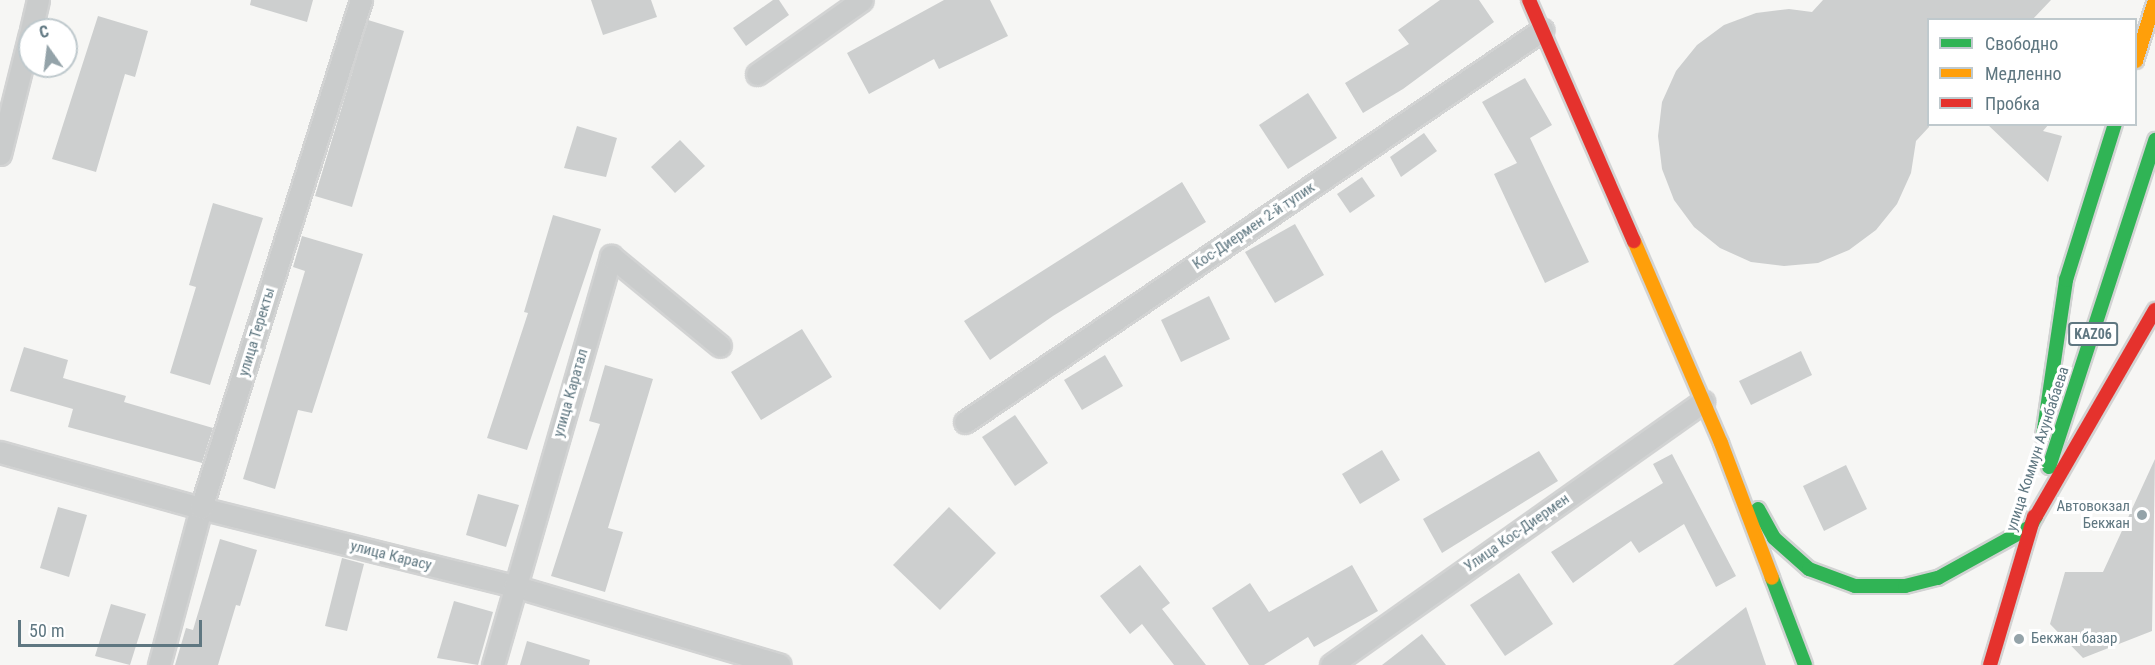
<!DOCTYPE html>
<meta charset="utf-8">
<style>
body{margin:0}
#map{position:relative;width:2155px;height:665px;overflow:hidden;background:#f6f6f4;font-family:"Roboto Condensed",sans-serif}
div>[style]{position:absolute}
.building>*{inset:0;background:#cdcfcf}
.roads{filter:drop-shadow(2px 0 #d2d3d3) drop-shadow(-2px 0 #d2d3d3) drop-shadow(0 2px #d2d3d3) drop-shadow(0 -2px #d2d3d3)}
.street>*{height:21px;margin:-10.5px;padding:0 10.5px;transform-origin:10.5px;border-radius:10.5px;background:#cacccc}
.fast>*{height:14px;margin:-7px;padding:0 7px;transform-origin:7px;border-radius:7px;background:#30b455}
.slow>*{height:14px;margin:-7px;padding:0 7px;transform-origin:7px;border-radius:7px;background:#ff9f0a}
.jam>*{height:14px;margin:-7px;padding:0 7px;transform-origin:7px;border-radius:7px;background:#e5322d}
.dots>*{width:16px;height:16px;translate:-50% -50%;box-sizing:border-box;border:3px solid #fff;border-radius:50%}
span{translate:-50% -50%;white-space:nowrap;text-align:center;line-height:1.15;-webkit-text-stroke:6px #fff;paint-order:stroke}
.shield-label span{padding:2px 4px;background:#fff;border:2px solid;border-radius:4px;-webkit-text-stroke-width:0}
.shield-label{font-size:14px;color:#5f7781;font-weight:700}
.street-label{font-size:15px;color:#5f7781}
.poi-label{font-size:15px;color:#5f7781}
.right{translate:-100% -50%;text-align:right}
.left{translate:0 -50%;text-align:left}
.legend{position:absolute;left:1927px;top:18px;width:210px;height:108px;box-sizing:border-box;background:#fff;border:2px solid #bfc9cd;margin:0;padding:8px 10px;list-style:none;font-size:18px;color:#5f7781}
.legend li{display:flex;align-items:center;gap:12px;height:30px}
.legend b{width:30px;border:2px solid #bfc9cd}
.north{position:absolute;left:18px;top:18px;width:60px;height:60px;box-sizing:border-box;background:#fff;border:2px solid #bfc9cd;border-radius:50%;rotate:346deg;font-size:16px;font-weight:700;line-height:24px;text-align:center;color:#5f7781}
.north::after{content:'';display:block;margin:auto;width:21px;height:27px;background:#94a3a9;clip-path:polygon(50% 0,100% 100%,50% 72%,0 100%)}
.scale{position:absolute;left:18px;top:620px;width:184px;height:27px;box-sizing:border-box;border:3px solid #5f7781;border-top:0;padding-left:8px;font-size:18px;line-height:21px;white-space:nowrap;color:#5f7781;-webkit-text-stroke:4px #fff;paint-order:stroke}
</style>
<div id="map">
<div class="building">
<div style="clip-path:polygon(251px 0,313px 0,307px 22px,250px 5px)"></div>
<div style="clip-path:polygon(591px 0,651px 0,657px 17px,603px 35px)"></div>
<div style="clip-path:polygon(773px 0,779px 0,789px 15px,746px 46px,733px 28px)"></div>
<div style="clip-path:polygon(944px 0,990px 0,1008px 36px,939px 69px,934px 59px,869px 94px,847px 53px)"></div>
<div style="clip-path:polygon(1440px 0,1479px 0,1494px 22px,1403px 89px,1363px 113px,1345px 83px,1409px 44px,1398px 30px)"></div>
<div style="clip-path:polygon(1823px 0,2051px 0,2032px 20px,1929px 20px,1929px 127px,1916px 141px,1911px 173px,1897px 204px,1876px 230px,1849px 250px,1818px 263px,1784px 266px,1751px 262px,1720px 248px,1694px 227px,1674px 200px,1662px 169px,1658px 136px,1662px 102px,1676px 71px,1697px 45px,1724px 25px,1756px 13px,1789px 9px,1812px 12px)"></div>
<div style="clip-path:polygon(98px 16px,148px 31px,135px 77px,125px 74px,96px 172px,52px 159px)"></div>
<div style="clip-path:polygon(368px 20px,404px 31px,352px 207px,315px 196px)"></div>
<div style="clip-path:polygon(1525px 78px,1552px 125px,1530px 138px,1589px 262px,1545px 283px,1494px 174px,1517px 163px,1482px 102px)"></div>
<div style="clip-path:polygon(1308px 93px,1337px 138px,1288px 169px,1259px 125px)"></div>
<div style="clip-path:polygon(1987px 124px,2049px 124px,2043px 131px,2062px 136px,2048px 182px)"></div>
<div style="clip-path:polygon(577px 126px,617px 138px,606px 177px,564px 168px)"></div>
<div style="clip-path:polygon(1424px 133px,1437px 151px,1401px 177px,1390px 157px)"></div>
<div style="clip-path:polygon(680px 140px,705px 166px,675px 193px,651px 167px)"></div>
<div style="clip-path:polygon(1362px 177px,1375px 196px,1350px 213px,1337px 194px)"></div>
<div style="clip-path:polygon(1182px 182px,1206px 222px,1053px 316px,990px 360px,964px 321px)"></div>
<div style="clip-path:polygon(213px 203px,263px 218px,210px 385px,170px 373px,196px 287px,189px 285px)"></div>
<div style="clip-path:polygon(553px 215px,601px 229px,527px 450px,487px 438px,528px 313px,524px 312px)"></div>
<div style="clip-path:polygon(1295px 224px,1324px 275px,1275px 303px,1245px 252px)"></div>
<div style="clip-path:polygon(302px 236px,363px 254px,312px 413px,298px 410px,275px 489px,243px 479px,305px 271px,293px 267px)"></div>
<div style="clip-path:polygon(1209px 296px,1230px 339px,1181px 362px,1161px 320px)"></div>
<div style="clip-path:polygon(802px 329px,832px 377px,761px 420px,731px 372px)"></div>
<div style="clip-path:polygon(24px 347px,68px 360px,63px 378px,126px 396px,124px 402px,213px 428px,202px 463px,68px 427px,73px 409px,10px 391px)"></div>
<div style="clip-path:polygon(1801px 351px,1812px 375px,1751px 405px,1739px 381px)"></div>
<div style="clip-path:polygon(1105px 355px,1123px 386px,1082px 410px,1064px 380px)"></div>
<div style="clip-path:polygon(605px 365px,653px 379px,608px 528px,623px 532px,605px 592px,551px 576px,600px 424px,589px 421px)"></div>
<div style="clip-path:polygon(1015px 415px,1048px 463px,1015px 486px,982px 437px)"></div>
<div style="clip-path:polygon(1382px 450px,1400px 480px,1360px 504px,1342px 474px)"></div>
<div style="clip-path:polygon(1539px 451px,1558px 481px,1442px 553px,1423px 519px)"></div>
<div style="clip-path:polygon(1672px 454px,1736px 576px,1716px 587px,1684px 524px,1639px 553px,1631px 541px,1573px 583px,1551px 552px,1663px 483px,1653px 464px)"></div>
<div style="clip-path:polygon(2155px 459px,2152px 631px,2083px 658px,2050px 624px,2065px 572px,2103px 572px)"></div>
<div style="clip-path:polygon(1846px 465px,1867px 509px,1824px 531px,1803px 486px)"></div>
<div style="clip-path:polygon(478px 494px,519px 505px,506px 547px,466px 535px)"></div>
<div style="clip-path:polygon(58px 507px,87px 515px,69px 577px,40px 568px)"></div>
<div style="clip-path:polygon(949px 507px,996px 553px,940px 610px,893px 565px)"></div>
<div style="clip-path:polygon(220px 539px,257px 550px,240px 606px,236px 605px,218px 665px,175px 665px,186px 628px,193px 630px)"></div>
<div style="clip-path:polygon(342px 558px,364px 564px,347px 631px,325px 626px)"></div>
<div style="clip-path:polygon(1140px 565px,1170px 603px,1162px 609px,1206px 665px,1174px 665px,1142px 624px,1130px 634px,1100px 596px)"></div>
<div style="clip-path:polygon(1352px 565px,1378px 611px,1314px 647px,1308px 637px,1264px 665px,1249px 665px,1212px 608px,1250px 583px,1269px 612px)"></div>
<div style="clip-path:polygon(1519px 573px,1553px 624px,1505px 656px,1470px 605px)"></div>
<div style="clip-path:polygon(454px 601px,493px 612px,478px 665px,437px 658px)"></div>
<div style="clip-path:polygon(111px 604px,146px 614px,130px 665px,95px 656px)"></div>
<div style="clip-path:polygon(1746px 607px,1766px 665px,1673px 665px)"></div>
<div style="clip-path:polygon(1422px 634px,1446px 665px,1382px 665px)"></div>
<div style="clip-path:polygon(527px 641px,590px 660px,589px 665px,520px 665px)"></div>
</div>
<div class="roads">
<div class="street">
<div style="left:31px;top:30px;width:31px;rotate:-77deg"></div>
<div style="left:757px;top:74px;width:128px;rotate:-35.2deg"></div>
<div style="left:0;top:154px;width:124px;rotate:-76deg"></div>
<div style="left:965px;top:422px;width:698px;rotate:-34.19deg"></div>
<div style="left:0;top:452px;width:209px;rotate:15.6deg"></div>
<div style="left:201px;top:508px;width:323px;rotate:14deg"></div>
<div style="left:514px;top:586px;width:277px;rotate:16.5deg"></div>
<div style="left:159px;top:665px;width:163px;rotate:-75deg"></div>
<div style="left:201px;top:508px;width:533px;rotate:-72.52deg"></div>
<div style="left:493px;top:665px;width:426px;rotate:-73.9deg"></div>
<div style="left:611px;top:256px;width:141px;rotate:39.5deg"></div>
<div style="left:1331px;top:665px;width:456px;rotate:-35.3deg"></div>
</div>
<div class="fast">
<div style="left:2043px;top:436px;width:158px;rotate:-81.6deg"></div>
<div style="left:2066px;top:280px;width:164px;rotate:-72.6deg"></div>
<div style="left:2049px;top:467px;width:344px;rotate:-72deg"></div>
<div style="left:1758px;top:509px;width:33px;rotate:61deg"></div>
<div style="left:1774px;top:538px;width:47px;rotate:41.5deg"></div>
<div style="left:1809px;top:569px;width:49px;rotate:20.3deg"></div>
<div style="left:1855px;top:586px;width:50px"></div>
<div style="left:1905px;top:586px;width:34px;rotate:-14deg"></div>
<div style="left:1938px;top:578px;width:105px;rotate:-29deg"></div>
<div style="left:2030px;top:527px;width:13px;rotate:-61deg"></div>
<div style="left:1772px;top:578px;width:93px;rotate:69.2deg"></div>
</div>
<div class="slow">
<div style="left:2136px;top:61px;width:64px;rotate:-72.7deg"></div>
<div style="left:1634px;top:241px;width:220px;rotate:66.7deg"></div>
<div style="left:1721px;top:443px;width:144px;rotate:69.3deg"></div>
</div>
<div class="jam">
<div style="left:1529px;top:0;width:263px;rotate:66.5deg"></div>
<div style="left:2036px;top:516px;width:238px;rotate:-60deg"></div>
<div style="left:1990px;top:665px;width:155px;rotate:-73.5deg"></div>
</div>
</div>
<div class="dots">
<div style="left:2142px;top:515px;background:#94a3a9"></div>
<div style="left:2019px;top:639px;background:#94a3a9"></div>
</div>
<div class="shield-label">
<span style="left:2093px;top:334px">KАZ06</span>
</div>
<div class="street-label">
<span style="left:1254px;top:226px;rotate:-34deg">Кос-Диермен 2-й тупик</span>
<span style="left:257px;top:332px;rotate:-73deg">улица Теректы</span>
<span style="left:571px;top:393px;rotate:-74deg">улица Каратал</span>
<span style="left:2038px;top:449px;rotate:-72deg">улица Коммун Ахунбабаева</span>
<span style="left:1517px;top:533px;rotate:-35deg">Улица Кос-Диермен</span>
<span style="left:391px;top:556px;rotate:14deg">улица Карасу</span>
</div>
<div class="poi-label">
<span class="right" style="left:2130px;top:515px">Автовокзал<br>Бекжан</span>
<span class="left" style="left:2031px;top:639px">Бекжан базар</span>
</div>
<ul class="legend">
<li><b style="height:8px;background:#30b455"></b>Свободно</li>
<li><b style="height:8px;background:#ff9f0a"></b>Медленно</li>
<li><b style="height:8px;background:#e5322d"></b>Пробка</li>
</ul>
<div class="north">С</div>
<div class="scale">50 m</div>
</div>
